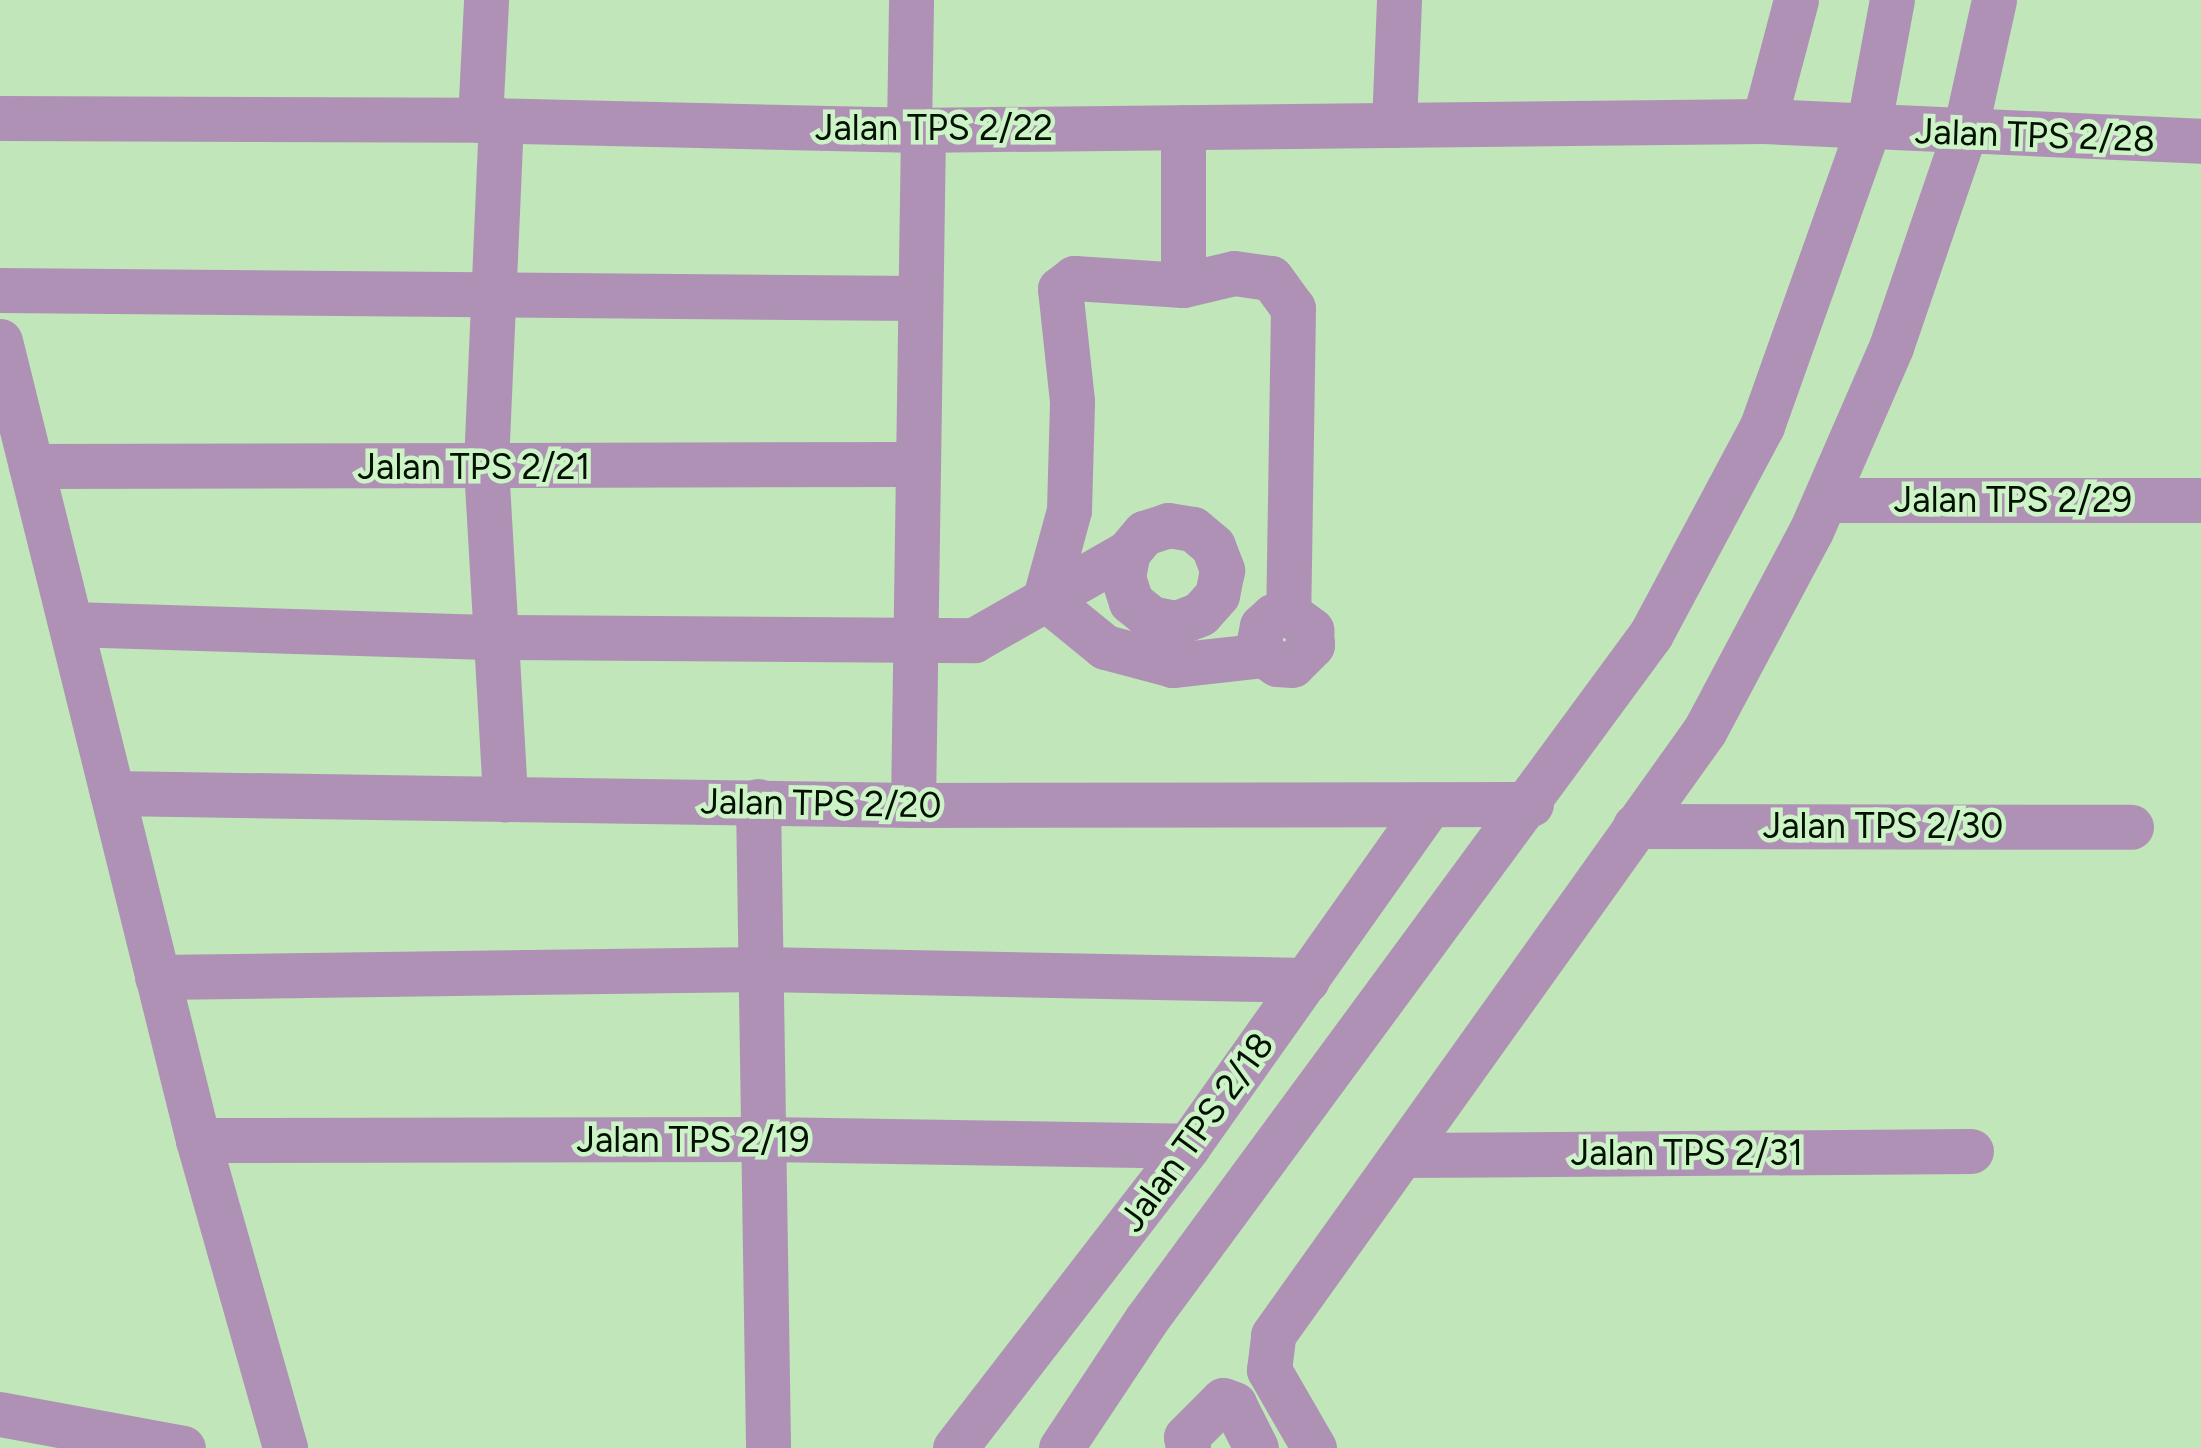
<!DOCTYPE html>
<style>
body{margin:0}
#map{position:relative;width:2201px;height:1448px;overflow:hidden;background:#c0e6ba;font-family:Figtree,sans-serif}
div>[style]{position:absolute}
.minor>*{height:45px;margin:-22.5px;padding:0 22.5px;transform-origin:22.5px;border-radius:22.5px;background:#af91b5}
span{translate:-50% -50%;white-space:nowrap;text-align:center;line-height:1.15;-webkit-text-stroke:9px #cdf4c7;paint-order:stroke}
.street-label{font-size:36px;color:#041103}
</style>
<div id="map">
<div class="minor">
<div style="left:0;top:118px;width:480px;rotate:0.2deg"></div>
<div style="left:480px;top:120px;width:429px;rotate:1.3deg"></div>
<div style="left:909px;top:130px;width:855px;rotate:-0.6deg"></div>
<div style="left:1764px;top:121px;width:437px;rotate:2.6deg"></div>
<div style="left:480px;top:120px;width:120px;rotate:-87.1deg"></div>
<div style="left:501px;top:120px;width:346px;rotate:92.5deg"></div>
<div style="left:486px;top:466px;width:334px;rotate:86.7deg"></div>
<div style="left:1764px;top:121px;width:125px;rotate:-75.2deg"></div>
<div style="left:1394px;top:125px;width:125px;rotate:-87.7deg"></div>
<div style="left:909px;top:130px;width:130px;rotate:-89.1deg"></div>
<div style="left:1183px;top:285px;width:158px;rotate:-90deg"></div>
<div style="left:0;top:290px;width:920px;rotate:0.5deg"></div>
<div style="left:0;top:341px;width:823px;rotate:76.08deg"></div>
<div style="left:198px;top:1140px;width:320px;rotate:74.2deg"></div>
<div style="left:31px;top:466px;width:887px;rotate:-0.13deg"></div>
<div style="left:1825px;top:500px;width:376px"></div>
<div style="left:71px;top:624px;width:425px;rotate:1.8deg"></div>
<div style="left:496px;top:637px;width:478px;rotate:0.4deg"></div>
<div style="left:974px;top:640px;width:177px;rotate:-29.7deg"></div>
<div style="left:1128px;top:552px;width:25px;rotate:-50deg"></div>
<div style="left:1144px;top:533px;width:25px;rotate:-18deg"></div>
<div style="left:1168px;top:525px;width:25px;rotate:9deg"></div>
<div style="left:1193px;top:529px;width:26px;rotate:40deg"></div>
<div style="left:1213px;top:546px;width:26px;rotate:69deg"></div>
<div style="left:1222px;top:570px;width:25px;rotate:101deg"></div>
<div style="left:1217px;top:595px;width:25px;rotate:132deg"></div>
<div style="left:1200px;top:614px;width:26px;rotate:159deg"></div>
<div style="left:1176px;top:623px;width:25px;rotate:-169deg"></div>
<div style="left:1151px;top:618px;width:26px;rotate:-141deg"></div>
<div style="left:1131px;top:602px;width:26px;rotate:-108deg"></div>
<div style="left:1123px;top:577px;width:25px;rotate:-79deg"></div>
<div style="left:1264px;top:655px;width:15px;rotate:-110deg"></div>
<div style="left:1259px;top:641px;width:15px;rotate:-79deg"></div>
<div style="left:1262px;top:626px;width:15px;rotate:-42deg"></div>
<div style="left:1273px;top:616px;width:15px;rotate:-11deg"></div>
<div style="left:1288px;top:613px;width:29px;rotate:36deg"></div>
<div style="left:1311px;top:630px;width:15px;rotate:86deg"></div>
<div style="left:1312px;top:645px;width:28px;rotate:135deg"></div>
<div style="left:1292px;top:665px;width:15px;rotate:-176deg"></div>
<div style="left:1277px;top:664px;width:16px;rotate:-145deg"></div>
<div style="left:1264px;top:655px;width:92px;rotate:173.7deg"></div>
<div style="left:1173px;top:665px;width:70px;rotate:-165.2deg"></div>
<div style="left:1105px;top:647px;width:77px;rotate:-140.8deg"></div>
<div style="left:1045px;top:598px;width:91px;rotate:-74.7deg"></div>
<div style="left:1069px;top:510px;width:109px;rotate:-88.4deg"></div>
<div style="left:1072px;top:401px;width:113px;rotate:-96.1deg"></div>
<div style="left:1060px;top:289px;width:18px;rotate:-38deg"></div>
<div style="left:1074px;top:278px;width:109px;rotate:3.7deg"></div>
<div style="left:1183px;top:285px;width:52px;rotate:-13.2deg"></div>
<div style="left:1234px;top:273px;width:37px;rotate:8deg"></div>
<div style="left:1271px;top:278px;width:37px;rotate:54deg"></div>
<div style="left:1293px;top:308px;width:305px;rotate:90.9deg"></div>
<div style="left:112px;top:793px;width:801px;rotate:0.86deg"></div>
<div style="left:913px;top:805px;width:618px;rotate:-0.09deg"></div>
<div style="left:758px;top:801px;width:647px;rotate:89.11deg"></div>
<div style="left:913px;top:805px;width:676px;rotate:-89.15deg"></div>
<div style="left:1635px;top:826px;width:496px;rotate:0.1deg"></div>
<div style="left:157px;top:977px;width:605px;rotate:-0.76deg"></div>
<div style="left:762px;top:969px;width:545px;rotate:1.16deg"></div>
<div style="left:198px;top:1140px;width:567px;rotate:-0.1deg"></div>
<div style="left:765px;top:1139px;width:423px;rotate:0.9deg"></div>
<div style="left:1402px;top:1155px;width:569px;rotate:-0.4deg"></div>
<div style="left:0;top:1414px;width:186px;rotate:10.5deg"></div>
<div style="left:955px;top:1448px;width:381px;rotate:-52.3deg"></div>
<div style="left:1188px;top:1146px;width:414px;rotate:-54.7deg"></div>
<div style="left:1061px;top:1448px;width:154px;rotate:-56.4deg"></div>
<div style="left:1146px;top:1320px;width:852px;rotate:-53.64deg"></div>
<div style="left:1651px;top:634px;width:236px;rotate:-61.9deg"></div>
<div style="left:1762px;top:426px;width:315px;rotate:-70.4deg"></div>
<div style="left:1868px;top:129px;width:131px;rotate:-79.5deg"></div>
<div style="left:1188px;top:1448px;width:11px;rotate:-100deg"></div>
<div style="left:1186px;top:1437px;width:52px;rotate:-45deg"></div>
<div style="left:1223px;top:1400px;width:12px;rotate:20deg"></div>
<div style="left:1234px;top:1404px;width:49px;rotate:63.4deg"></div>
<div style="left:1314px;top:1448px;width:90px;rotate:-120deg"></div>
<div style="left:1269px;top:1370px;width:35px;rotate:-83deg"></div>
<div style="left:1273px;top:1335px;width:743px;rotate:-54.47deg"></div>
<div style="left:1705px;top:730px;width:225px;rotate:-62deg"></div>
<div style="left:1811px;top:531px;width:201px;rotate:-66.5deg"></div>
<div style="left:1891px;top:347px;width:228px;rotate:-71.1deg"></div>
<div style="left:1965px;top:131px;width:134px;rotate:-77.5deg"></div>
</div>
<div class="street-label">
<span style="left:934px;top:128px">Jalan TPS 2/22</span>
<span style="left:2035px;top:135px;rotate:2deg">Jalan TPS 2/28</span>
<span style="left:474px;top:467px">Jalan TPS 2/21</span>
<span style="left:2013px;top:500px">Jalan TPS 2/29</span>
<span style="left:821px;top:803px;rotate:1deg">Jalan TPS 2/20</span>
<span style="left:1883px;top:826px">Jalan TPS 2/30</span>
<span style="left:1196px;top:1132px;rotate:-54deg">Jalan TPS 2/18</span>
<span style="left:693px;top:1140px">Jalan TPS 2/19</span>
<span style="left:1687px;top:1153px">Jalan TPS 2/31</span>
</div>
</div>
